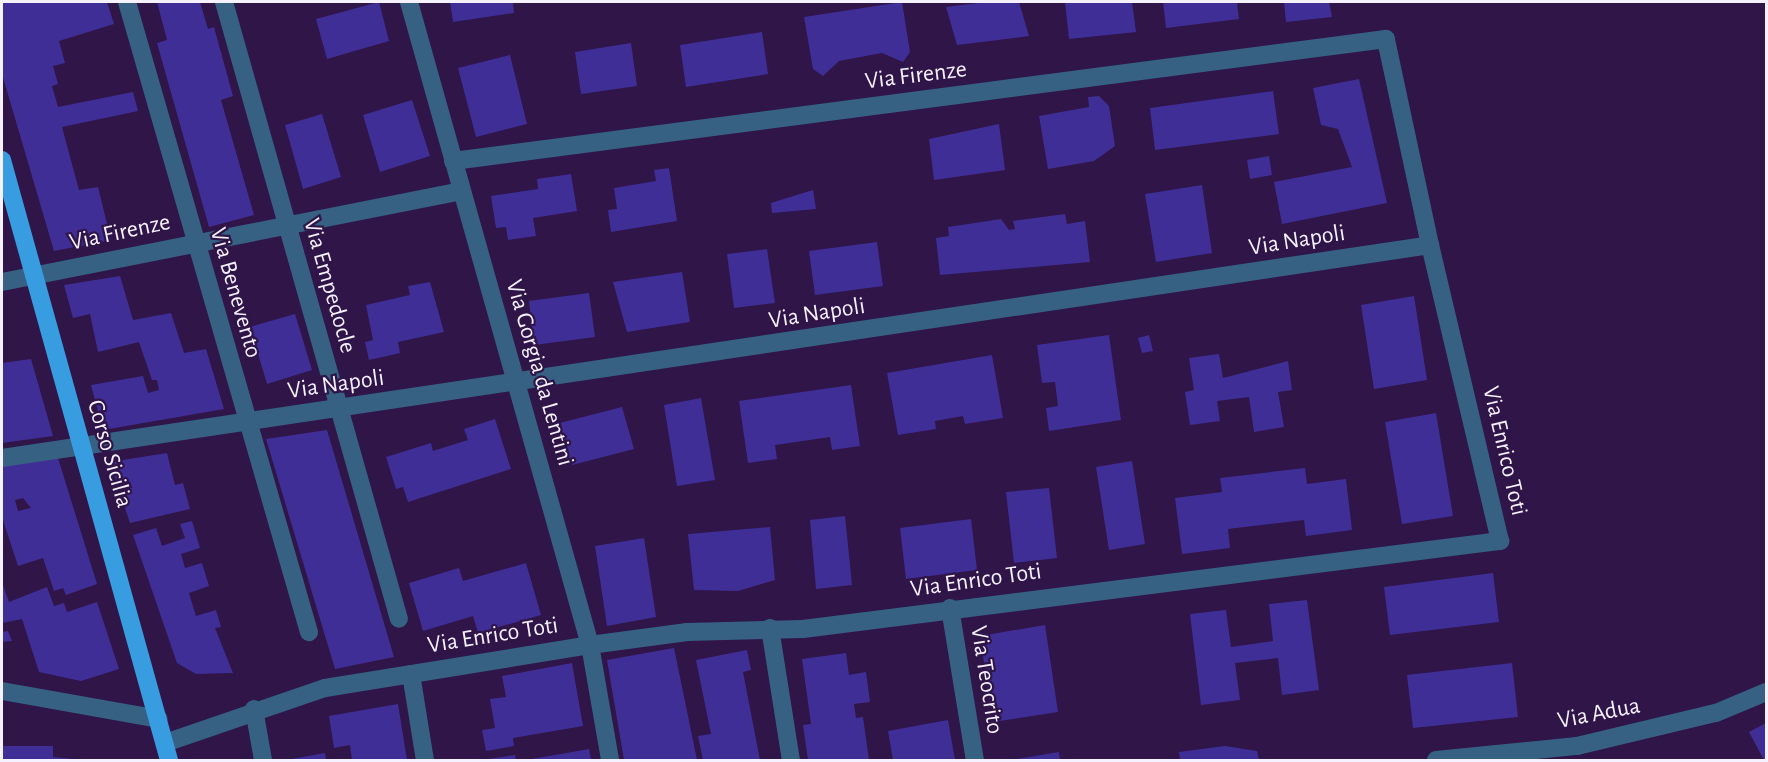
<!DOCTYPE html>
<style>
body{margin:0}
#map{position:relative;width:1768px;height:762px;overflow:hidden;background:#2f1548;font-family:"Alegreya Sans",sans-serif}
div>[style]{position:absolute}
.building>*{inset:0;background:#402e97}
.minor>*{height:18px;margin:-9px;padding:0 9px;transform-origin:9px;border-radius:9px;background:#366183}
.major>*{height:18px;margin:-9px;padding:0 9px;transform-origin:9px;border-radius:9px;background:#389ce1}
span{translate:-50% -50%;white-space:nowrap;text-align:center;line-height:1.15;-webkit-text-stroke:4.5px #2f1548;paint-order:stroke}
.street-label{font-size:24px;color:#f6f1fe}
.frame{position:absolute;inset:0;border:3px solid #f6f1fe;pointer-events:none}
</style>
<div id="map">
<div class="building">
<div style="clip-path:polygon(2px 2px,107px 2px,114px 24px,59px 41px,65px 63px,53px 66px,58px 84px,52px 86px,58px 107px,133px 92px,138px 111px,62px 127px,79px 190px,98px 187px,111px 240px,54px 251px,2px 74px)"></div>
<div style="clip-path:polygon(157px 2px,200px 2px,208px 29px,214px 27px,233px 96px,221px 100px,254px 215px,209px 227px,157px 43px,167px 40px)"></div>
<div style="clip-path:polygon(379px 2px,389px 41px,327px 59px,316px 19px)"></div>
<div style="clip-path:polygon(450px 2px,513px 2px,514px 13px,453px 22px)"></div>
<div style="clip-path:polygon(902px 2px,910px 52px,903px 62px,882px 53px,839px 61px,823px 76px,813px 69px,804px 17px)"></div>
<div style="clip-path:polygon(986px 2px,1019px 2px,1029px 36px,957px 45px,946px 7px)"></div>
<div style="clip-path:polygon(1065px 2px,1132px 2px,1136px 32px,1069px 39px)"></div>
<div style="clip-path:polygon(1163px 2px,1237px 2px,1239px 19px,1166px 28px)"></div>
<div style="clip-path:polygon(1284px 2px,1329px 2px,1332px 17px,1286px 22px)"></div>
<div style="clip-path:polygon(762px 32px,768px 74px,686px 87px,680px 45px)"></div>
<div style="clip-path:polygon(631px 43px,637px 86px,581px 94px,575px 52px)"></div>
<div style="clip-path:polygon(510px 55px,527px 124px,476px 137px,458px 68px)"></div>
<div style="clip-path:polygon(1359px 79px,1387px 203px,1282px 224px,1274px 182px,1352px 167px,1338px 129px,1321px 125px,1313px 88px)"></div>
<div style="clip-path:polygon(1273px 91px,1279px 134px,1155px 150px,1150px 108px)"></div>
<div style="clip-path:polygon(1099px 96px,1109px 106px,1115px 146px,1094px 161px,1048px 169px,1039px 116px,1089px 107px,1088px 97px)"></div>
<div style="clip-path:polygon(412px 100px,430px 156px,380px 172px,363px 115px)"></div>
<div style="clip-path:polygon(322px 114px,341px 177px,303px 189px,285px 125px)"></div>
<div style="clip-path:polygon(999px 124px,1005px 170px,934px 180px,929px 139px)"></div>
<div style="clip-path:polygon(1269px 156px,1272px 175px,1250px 179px,1247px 160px)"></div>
<div style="clip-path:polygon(669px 168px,677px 221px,611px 232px,608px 210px,617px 209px,614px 188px,656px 181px,654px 170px)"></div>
<div style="clip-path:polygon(571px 174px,577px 211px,533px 218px,536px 236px,508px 240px,506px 227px,496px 228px,491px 196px,538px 189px,537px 179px)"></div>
<div style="clip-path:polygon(1202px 185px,1212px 253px,1156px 262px,1145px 194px)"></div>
<div style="clip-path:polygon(813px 190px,816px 209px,772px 213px,771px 203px)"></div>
<div style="clip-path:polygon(1065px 214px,1067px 224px,1085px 221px,1090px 262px,940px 275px,936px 238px,949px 236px,948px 227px,1001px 219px,1009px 230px,1015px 229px,1013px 221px)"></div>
<div style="clip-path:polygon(877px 242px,883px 286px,815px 295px,809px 251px)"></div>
<div style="clip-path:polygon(767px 249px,775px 303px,734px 308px,727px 254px)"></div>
<div style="clip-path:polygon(682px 272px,690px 322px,627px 332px,613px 282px)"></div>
<div style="clip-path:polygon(120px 276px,133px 320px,171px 313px,184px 353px,206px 349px,224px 409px,103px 430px,91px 385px,143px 376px,148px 393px,159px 390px,157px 380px,152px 380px,139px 342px,98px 352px,90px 314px,73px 318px,64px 285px)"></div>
<div style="clip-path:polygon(430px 282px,444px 332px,398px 342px,400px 353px,369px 360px,365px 342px,373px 340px,366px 305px,410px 295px,408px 286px)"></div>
<div style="clip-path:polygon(589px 293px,595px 337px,534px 345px,529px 301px)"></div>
<div style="clip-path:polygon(1414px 296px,1427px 380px,1374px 389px,1361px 305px)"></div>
<div style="clip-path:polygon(295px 314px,312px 370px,267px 384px,250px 327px)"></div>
<div style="clip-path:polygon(1109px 335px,1121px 420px,1049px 431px,1046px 408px,1058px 406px,1055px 382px,1042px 383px,1037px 345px)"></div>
<div style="clip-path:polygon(1149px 335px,1153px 351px,1142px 353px,1138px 338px)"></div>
<div style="clip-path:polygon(1219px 354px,1223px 378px,1288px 361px,1292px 390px,1278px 392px,1284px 427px,1254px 432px,1249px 397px,1217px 401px,1220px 421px,1190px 425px,1185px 392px,1194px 390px,1189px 358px)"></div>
<div style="clip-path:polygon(992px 355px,1003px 418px,965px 424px,963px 416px,935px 421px,936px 429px,898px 435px,887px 373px)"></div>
<div style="clip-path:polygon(31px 359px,53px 436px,2px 443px,2px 363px)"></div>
<div style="clip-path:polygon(851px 385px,860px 446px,832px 450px,830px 437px,775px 445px,777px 459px,748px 463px,739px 401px)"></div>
<div style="clip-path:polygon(701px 398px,715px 480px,677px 486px,664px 405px)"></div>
<div style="clip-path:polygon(622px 407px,634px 449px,572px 465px,556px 424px)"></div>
<div style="clip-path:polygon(1436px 413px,1453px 516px,1402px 524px,1385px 422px)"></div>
<div style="clip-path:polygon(495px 419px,511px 469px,408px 502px,403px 487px,396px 489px,386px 457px,431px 443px,433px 451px,468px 440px,464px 429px)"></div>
<div style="clip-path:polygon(327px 430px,394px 657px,335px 669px,266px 439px)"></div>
<div style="clip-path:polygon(167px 453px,175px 485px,183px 483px,190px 509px,130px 523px,110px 462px)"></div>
<div style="clip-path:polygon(evenodd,58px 458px,97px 584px,66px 595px,63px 588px,54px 591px,43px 558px,18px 566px,2px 517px,2px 466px,58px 458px,23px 498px,31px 508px,18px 511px,15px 500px,23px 498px)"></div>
<div style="clip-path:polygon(1132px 461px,1145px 544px,1109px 550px,1096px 467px)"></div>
<div style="clip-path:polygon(1305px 468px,1307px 484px,1346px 479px,1352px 530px,1306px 536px,1304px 520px,1228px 529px,1230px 548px,1182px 554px,1175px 498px,1222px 492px,1220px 478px)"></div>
<div style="clip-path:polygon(1049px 488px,1057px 558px,1014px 563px,1006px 492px)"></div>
<div style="clip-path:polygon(845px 516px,852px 585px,816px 589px,810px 520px)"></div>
<div style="clip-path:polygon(971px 519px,977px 570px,906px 579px,900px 528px)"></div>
<div style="clip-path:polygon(192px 521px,200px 548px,181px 554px,185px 568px,202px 563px,209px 586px,189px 593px,196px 616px,216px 610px,221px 627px,215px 628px,233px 673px,196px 674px,177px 663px,133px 535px,156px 528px,162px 546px,185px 538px,180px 524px)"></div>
<div style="clip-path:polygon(770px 527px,775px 580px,738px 591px,694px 590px,688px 534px)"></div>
<div style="clip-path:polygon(644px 538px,656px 617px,607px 626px,595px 546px)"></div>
<div style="clip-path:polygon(526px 563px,541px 615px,478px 633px,473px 616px,423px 631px,409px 583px,459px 568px,463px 581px)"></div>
<div style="clip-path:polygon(1493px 573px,1499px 622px,1390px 635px,1384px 587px)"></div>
<div style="clip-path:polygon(2px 583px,9px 602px,47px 587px,54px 606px,64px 603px,67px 612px,97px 602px,119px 669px,81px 681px,39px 672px,22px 619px,2px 623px)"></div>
<div style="clip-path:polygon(1307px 600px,1319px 690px,1282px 695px,1278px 658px,1235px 663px,1240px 700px,1201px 705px,1190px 614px,1226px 610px,1231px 647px,1273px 641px,1269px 604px)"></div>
<div style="clip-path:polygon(1045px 625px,1058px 712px,993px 722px,980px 636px)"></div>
<div style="clip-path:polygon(8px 631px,12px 641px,2px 642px,2px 632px)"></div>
<div style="clip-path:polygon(674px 648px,697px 760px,624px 760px,607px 660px)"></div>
<div style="clip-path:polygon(747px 650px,751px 670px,743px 672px,760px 760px,703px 760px,698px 736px,711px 734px,696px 660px)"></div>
<div style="clip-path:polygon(846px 653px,849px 675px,866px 672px,870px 702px,854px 704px,856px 718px,863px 717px,869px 760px,808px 760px,803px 725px,811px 724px,802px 659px)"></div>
<div style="clip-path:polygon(572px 663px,583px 726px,513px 738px,514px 746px,486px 751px,482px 730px,495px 728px,490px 699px,506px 697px,502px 676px)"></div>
<div style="clip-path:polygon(1512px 663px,1518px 717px,1413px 728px,1407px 675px)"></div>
<div style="clip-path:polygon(398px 704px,407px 760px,352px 760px,350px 745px,334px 748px,329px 716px)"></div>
<div style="clip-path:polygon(948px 720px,955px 760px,893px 760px,888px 731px)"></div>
<div style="clip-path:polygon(1766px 723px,1766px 760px,1764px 760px,1749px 732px)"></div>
<div style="clip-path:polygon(2px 746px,53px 746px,53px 757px,82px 760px,2px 760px)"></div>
<div style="clip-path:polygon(1225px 746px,1257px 751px,1259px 760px,1180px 760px,1179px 752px)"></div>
<div style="clip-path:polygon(589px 749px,591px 760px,532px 760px,532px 759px)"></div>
<div style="clip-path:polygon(1059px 752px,1060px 760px,1017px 760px,1017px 759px)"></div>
<div style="clip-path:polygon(325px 753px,326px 760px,292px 760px,292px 759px)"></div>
<div style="clip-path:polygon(515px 755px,516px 760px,488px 760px,488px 759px)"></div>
</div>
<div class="minor">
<div style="left:127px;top:2px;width:656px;rotate:73.89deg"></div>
<div style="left:224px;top:2px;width:641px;rotate:74.17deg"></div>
<div style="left:409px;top:2px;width:668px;rotate:74.28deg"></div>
<div style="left:590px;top:645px;width:117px;rotate:80.1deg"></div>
<div style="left:2px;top:282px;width:468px;rotate:-11.2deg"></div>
<div style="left:2px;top:458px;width:1444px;rotate:-8.48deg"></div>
<div style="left:1430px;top:245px;width:211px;rotate:-102.1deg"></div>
<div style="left:1386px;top:39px;width:941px;rotate:172.55deg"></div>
<div style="left:950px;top:608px;width:154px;rotate:80.7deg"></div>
<div style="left:770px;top:628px;width:134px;rotate:81deg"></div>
<div style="left:411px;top:674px;width:87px;rotate:80.8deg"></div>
<div style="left:2px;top:691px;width:159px;rotate:10.1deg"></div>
<div style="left:254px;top:709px;width:52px;rotate:80deg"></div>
<div style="left:165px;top:743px;width:169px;rotate:-19deg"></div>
<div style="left:325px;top:688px;width:268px;rotate:-9.2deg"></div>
<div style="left:590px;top:645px;width:98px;rotate:-7.6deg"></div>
<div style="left:687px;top:632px;width:116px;rotate:-1.5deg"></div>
<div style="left:803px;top:629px;width:703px;rotate:-7.2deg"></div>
<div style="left:1500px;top:541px;width:304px;rotate:-103.3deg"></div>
<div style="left:1436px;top:760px;width:142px;rotate:-5.7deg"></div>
<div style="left:1577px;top:746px;width:143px;rotate:-13.4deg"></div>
<div style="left:1716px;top:713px;width:54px;rotate:-22.8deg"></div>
</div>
<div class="major">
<div style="left:2px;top:160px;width:623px;rotate:74.45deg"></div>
</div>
<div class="street-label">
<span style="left:916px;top:76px;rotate:-7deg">Via Firenze</span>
<span style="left:120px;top:233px;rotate:-12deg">Via Firenze</span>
<span style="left:1297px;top:241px;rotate:-9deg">Via Napoli</span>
<span style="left:329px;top:286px;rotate:74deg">Via Empedocle</span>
<span style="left:235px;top:293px;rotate:74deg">Via Benevento</span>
<span style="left:817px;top:314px;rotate:-9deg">Via Napoli</span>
<span style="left:539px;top:373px;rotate:74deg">Via Gorgia da Lentini</span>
<span style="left:336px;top:385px;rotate:-8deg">Via Napoli</span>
<span style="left:1504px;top:451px;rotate:77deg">Via Enrico Toti</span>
<span style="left:109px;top:454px;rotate:74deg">Corso Sicilia</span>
<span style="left:976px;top:581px;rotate:-8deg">Via Enrico Toti</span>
<span style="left:493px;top:636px;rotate:-9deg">Via Enrico Toti</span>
<span style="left:986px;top:680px;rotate:81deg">Via Teocrito</span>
<span style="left:1599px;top:714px;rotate:-11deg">Via Adua</span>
</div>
<div class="frame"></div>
</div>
